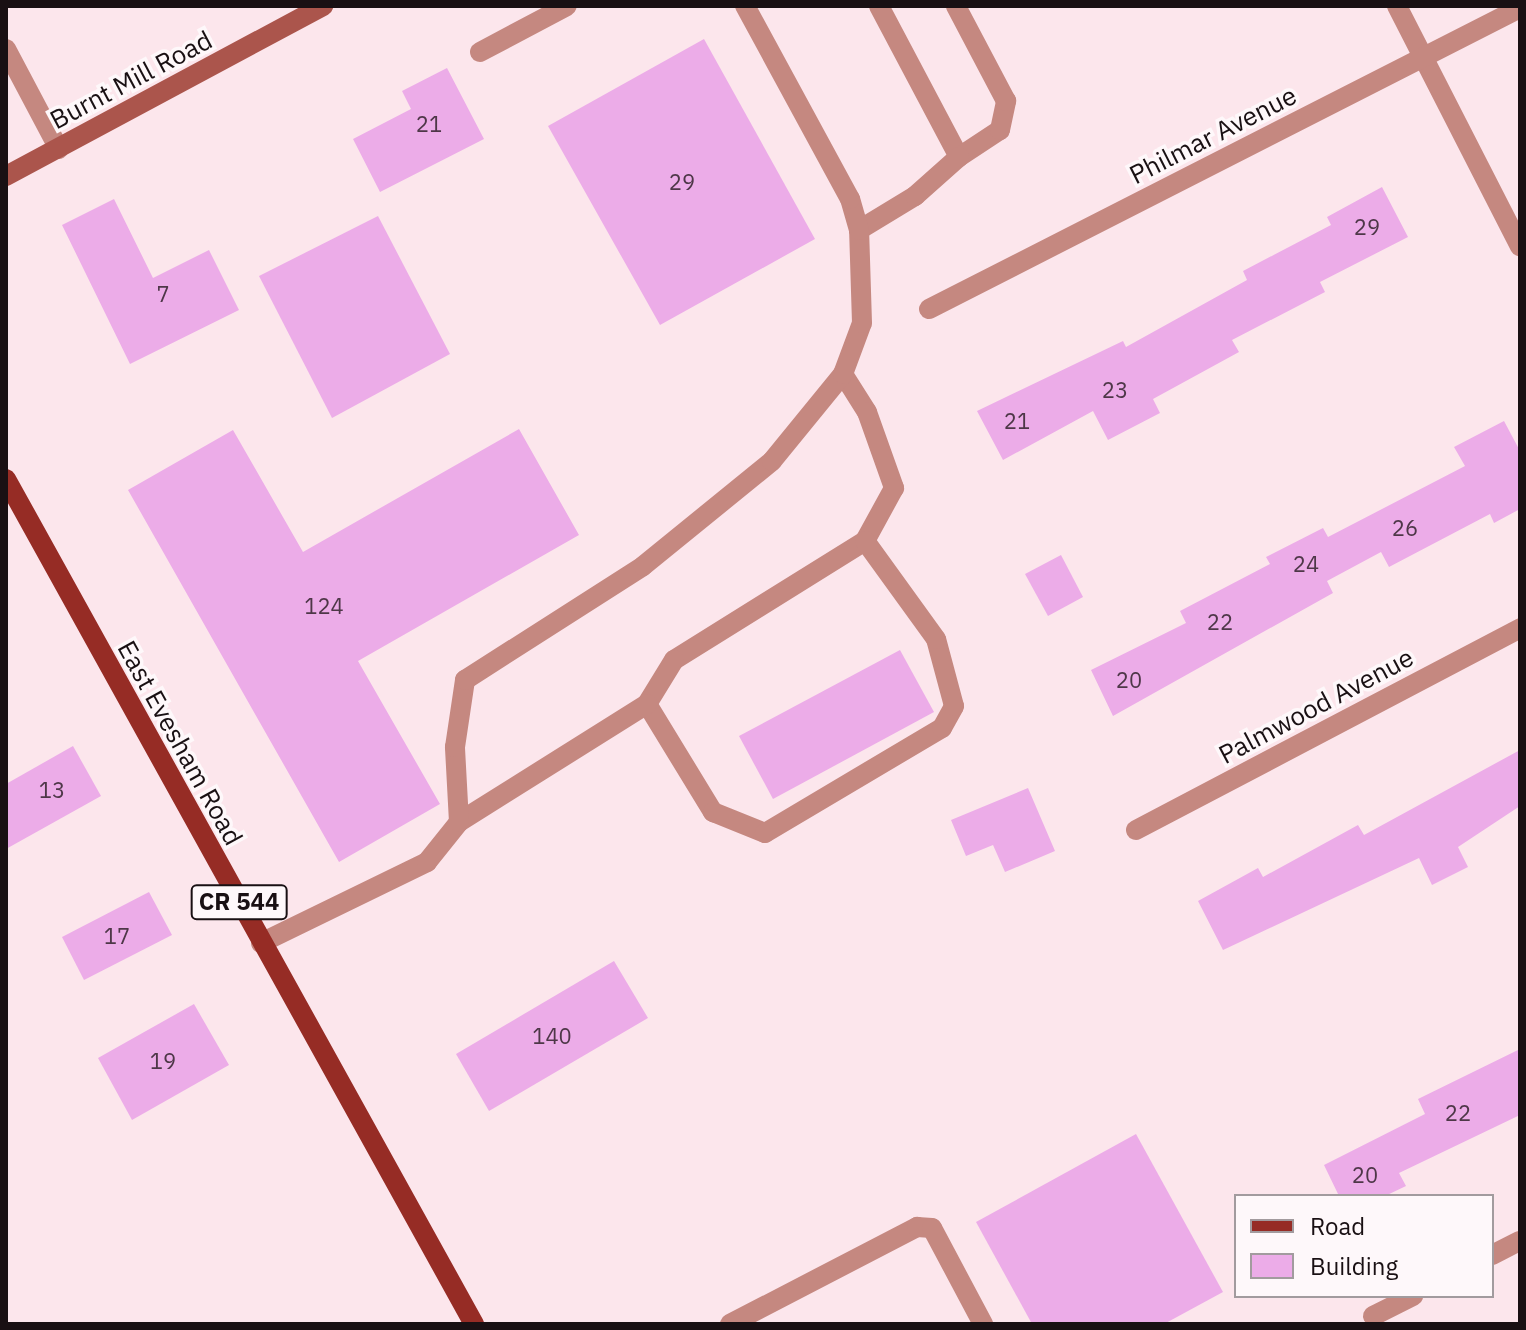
<!DOCTYPE html>
<style>
body{margin:0}
#map{position:relative;width:1526px;height:1330px;overflow:hidden;background:#fce6ec;font-family:"IBM Plex Sans",sans-serif}
div>[style]{position:absolute}
.building>*{inset:0;background:#ecace8}
.lane>*{height:20px;margin:-10px;padding:0 10px;transform-origin:10px;border-radius:10px;background:#c58880}
.street>*{height:20px;margin:-10px;padding:0 10px;transform-origin:10px;border-radius:10px;background:#c58880}
.secondary>*{height:20px;margin:-10px;padding:0 10px;transform-origin:10px;border-radius:10px;background:#ab554c}
.primary>*{height:20px;margin:-10px;padding:0 10px;transform-origin:10px;border-radius:10px;background:#962c25}
span{translate:-50% -50%;white-space:nowrap;text-align:center;line-height:1.15;-webkit-text-stroke:7px #fef8fa;paint-order:stroke}
.number-label{font-size:22px;color:#4e3748}
.number-label span{-webkit-text-stroke-width:0}
.shield-label span{padding:2px 6px;background:#fef8fa;border:2px solid;border-radius:6px;-webkit-text-stroke-width:0}
.shield-label{font-size:24px;color:#191013;font-weight:700}
.street-label{font-size:26px;color:#191013}
.frame{position:absolute;inset:0;border:8px solid #191013;pointer-events:none}
.legend{position:absolute;left:1234px;top:1194px;width:260px;height:104px;box-sizing:border-box;background:#fef8fa;border:2px solid #a29b9e;margin:0;padding:10px 14px;list-style:none;font-size:24px;color:#191013}
.legend li{display:flex;align-items:center;gap:16px;height:40px}
.legend b{width:40px;border:2px solid #a29b9e}
</style>
<div id="map">
<div class="building">
<div style="clip-path:polygon(704px 39px,815px 239px,660px 325px,548px 126px)"></div>
<div style="clip-path:polygon(447px 68px,484px 139px,380px 192px,353px 139px,411px 109px,402px 91px)"></div>
<div style="clip-path:polygon(1382px 187px,1408px 237px,1320px 282px,1325px 292px,1232px 340px,1239px 352px,1153px 399px,1160px 413px,1108px 440px,1093px 411px,1003px 460px,977px 411px,1123px 341px,1126px 347px,1247px 280px,1243px 271px,1331px 225px,1327px 217px)"></div>
<div style="clip-path:polygon(114px 199px,153px 278px,209px 250px,239px 310px,130px 364px,62px 225px)"></div>
<div style="clip-path:polygon(378px 216px,450px 354px,332px 418px,259px 276px)"></div>
<div style="clip-path:polygon(1504px 421px,1520px 451px,1520px 509px,1494px 523px,1490px 514px,1389px 567px,1381px 552px,1327px 581px,1333px 593px,1113px 716px,1091px 670px,1186px 623px,1180px 611px,1270px 564px,1266px 557px,1323px 528px,1328px 537px,1465px 466px,1454px 447px)"></div>
<div style="clip-path:polygon(519px 429px,579px 535px,358px 661px,440px 804px,339px 862px,128px 490px,233px 430px,303px 552px)"></div>
<div style="clip-path:polygon(1061px 555px,1083px 597px,1048px 616px,1025px 574px)"></div>
<div style="clip-path:polygon(900px 650px,934px 712px,773px 799px,739px 736px)"></div>
<div style="clip-path:polygon(73px 746px,101px 796px,6px 849px,6px 784px)"></div>
<div style="clip-path:polygon(1520px 750px,1520px 806px,1458px 847px,1468px 867px,1432px 885px,1419px 858px,1223px 950px,1198px 901px,1258px 868px,1263px 877px,1358px 825px,1364px 835px)"></div>
<div style="clip-path:polygon(1028px 788px,1055px 851px,1005px 872px,993px 845px,966px 856px,951px 820px)"></div>
<div style="clip-path:polygon(149px 892px,172px 935px,84px 980px,62px 937px)"></div>
<div style="clip-path:polygon(614px 961px,648px 1018px,489px 1111px,456px 1054px)"></div>
<div style="clip-path:polygon(194px 1004px,229px 1065px,132px 1120px,98px 1058px)"></div>
<div style="clip-path:polygon(1520px 1049px,1520px 1115px,1399px 1173px,1406px 1186px,1385px 1196px,1339px 1196px,1324px 1165px,1425px 1114px,1418px 1099px)"></div>
<div style="clip-path:polygon(1136px 1134px,1223px 1292px,1164px 1324px,1032px 1324px,976px 1222px)"></div>
</div>
<div class="lane">
<div style="left:879px;top:6px;width:171px;rotate:62.1deg"></div>
<div style="left:959px;top:157px;width:49px;rotate:-33.4deg"></div>
<div style="left:1000px;top:130px;width:30px;rotate:-78deg"></div>
<div style="left:1006px;top:101px;width:107px;rotate:-117.8deg"></div>
<div style="left:6px;top:49px;width:113px;rotate:62.1deg"></div>
<div style="left:480px;top:52px;width:98px;rotate:-27.9deg"></div>
<div style="left:859px;top:230px;width:66px;rotate:-31.3deg"></div>
<div style="left:915px;top:196px;width:59px;rotate:-41.6deg"></div>
<div style="left:843px;top:374px;width:45px;rotate:57.7deg"></div>
<div style="left:867px;top:412px;width:81px;rotate:70.4deg"></div>
<div style="left:894px;top:488px;width:60px;rotate:118.7deg"></div>
<div style="left:865px;top:541px;width:225px;rotate:148.1deg"></div>
<div style="left:674px;top:660px;width:52px;rotate:121.5deg"></div>
<div style="left:647px;top:704px;width:127px;rotate:58.6deg"></div>
<div style="left:713px;top:812px;width:56px;rotate:22deg"></div>
<div style="left:765px;top:833px;width:206px;rotate:-30.7deg"></div>
<div style="left:942px;top:728px;width:25px;rotate:-61deg"></div>
<div style="left:954px;top:706px;width:69px;rotate:-105deg"></div>
<div style="left:936px;top:639px;width:121px;rotate:-125.9deg"></div>
<div style="left:459px;top:822px;width:222px;rotate:-32.1deg"></div>
<div style="left:261px;top:943px;width:185px;rotate:-26deg"></div>
<div style="left:427px;top:862px;width:51px;rotate:-51.3deg"></div>
<div style="left:459px;top:822px;width:75px;rotate:-93.1deg"></div>
<div style="left:455px;top:747px;width:68px;rotate:-81.5deg"></div>
<div style="left:465px;top:680px;width:211px;rotate:-32.6deg"></div>
<div style="left:643px;top:566px;width:166px;rotate:-39.1deg"></div>
<div style="left:772px;top:461px;width:112px;rotate:-50.8deg"></div>
<div style="left:843px;top:374px;width:54px;rotate:-69.6deg"></div>
<div style="left:862px;top:323px;width:93px;rotate:-91.8deg"></div>
<div style="left:859px;top:230px;width:32px;rotate:-106deg"></div>
<div style="left:850px;top:199px;width:220px;rotate:-118.5deg"></div>
<div style="left:730px;top:1324px;width:211px;rotate:-27.4deg"></div>
<div style="left:917px;top:1227px;width:15px;rotate:4deg"></div>
<div style="left:932px;top:1228px;width:109px;rotate:62deg"></div>
</div>
<div class="street">
<div style="left:1397px;top:6px;width:270px;rotate:62.9deg"></div>
<div style="left:929px;top:309px;width:663px;rotate:-26.99deg"></div>
<div style="left:1136px;top:830px;width:434px;rotate:-27.7deg"></div>
<div style="left:1492px;top:1255px;width:31px;rotate:-27deg"></div>
<div style="left:1373px;top:1316px;width:45px;rotate:-26.6deg"></div>
</div>
<div class="secondary">
<div style="left:6px;top:176px;width:360px;rotate:-28.2deg"></div>
</div>
<div class="primary">
<div style="left:6px;top:479px;width:966px;rotate:61.02deg"></div>
</div>
<div class="number-label">
<span style="left:429px;top:124px">21</span>
<span style="left:682px;top:182px">29</span>
<span style="left:1367px;top:227px">29</span>
<span style="left:163px;top:294px">7</span>
<span style="left:1115px;top:390px">23</span>
<span style="left:1017px;top:421px">21</span>
<span style="left:1405px;top:528px">26</span>
<span style="left:1306px;top:564px">24</span>
<span style="left:324px;top:606px">124</span>
<span style="left:1220px;top:622px">22</span>
<span style="left:1129px;top:680px">20</span>
<span style="left:52px;top:790px">13</span>
<span style="left:117px;top:936px">17</span>
<span style="left:552px;top:1036px">140</span>
<span style="left:163px;top:1061px">19</span>
<span style="left:1458px;top:1113px">22</span>
<span style="left:1365px;top:1175px">20</span>
</div>
<div class="shield-label">
<span style="left:239px;top:902px">CR 544</span>
</div>
<div class="street-label">
<span style="left:131px;top:80px;rotate:-28deg">Burnt Mill Road</span>
<span style="left:1213px;top:135px;rotate:-27deg">Philmar Avenue</span>
<span style="left:1316px;top:706px;rotate:-28deg">Palmwood Avenue</span>
<span style="left:180px;top:743px;rotate:61deg">East Evesham Road</span>
</div>
<div class="frame"></div>
<ul class="legend">
<li><b style="height:10px;background:#962c25"></b>Road</li>
<li><b style="height:22px;background:#ecace8"></b>Building</li>
</ul>
</div>
